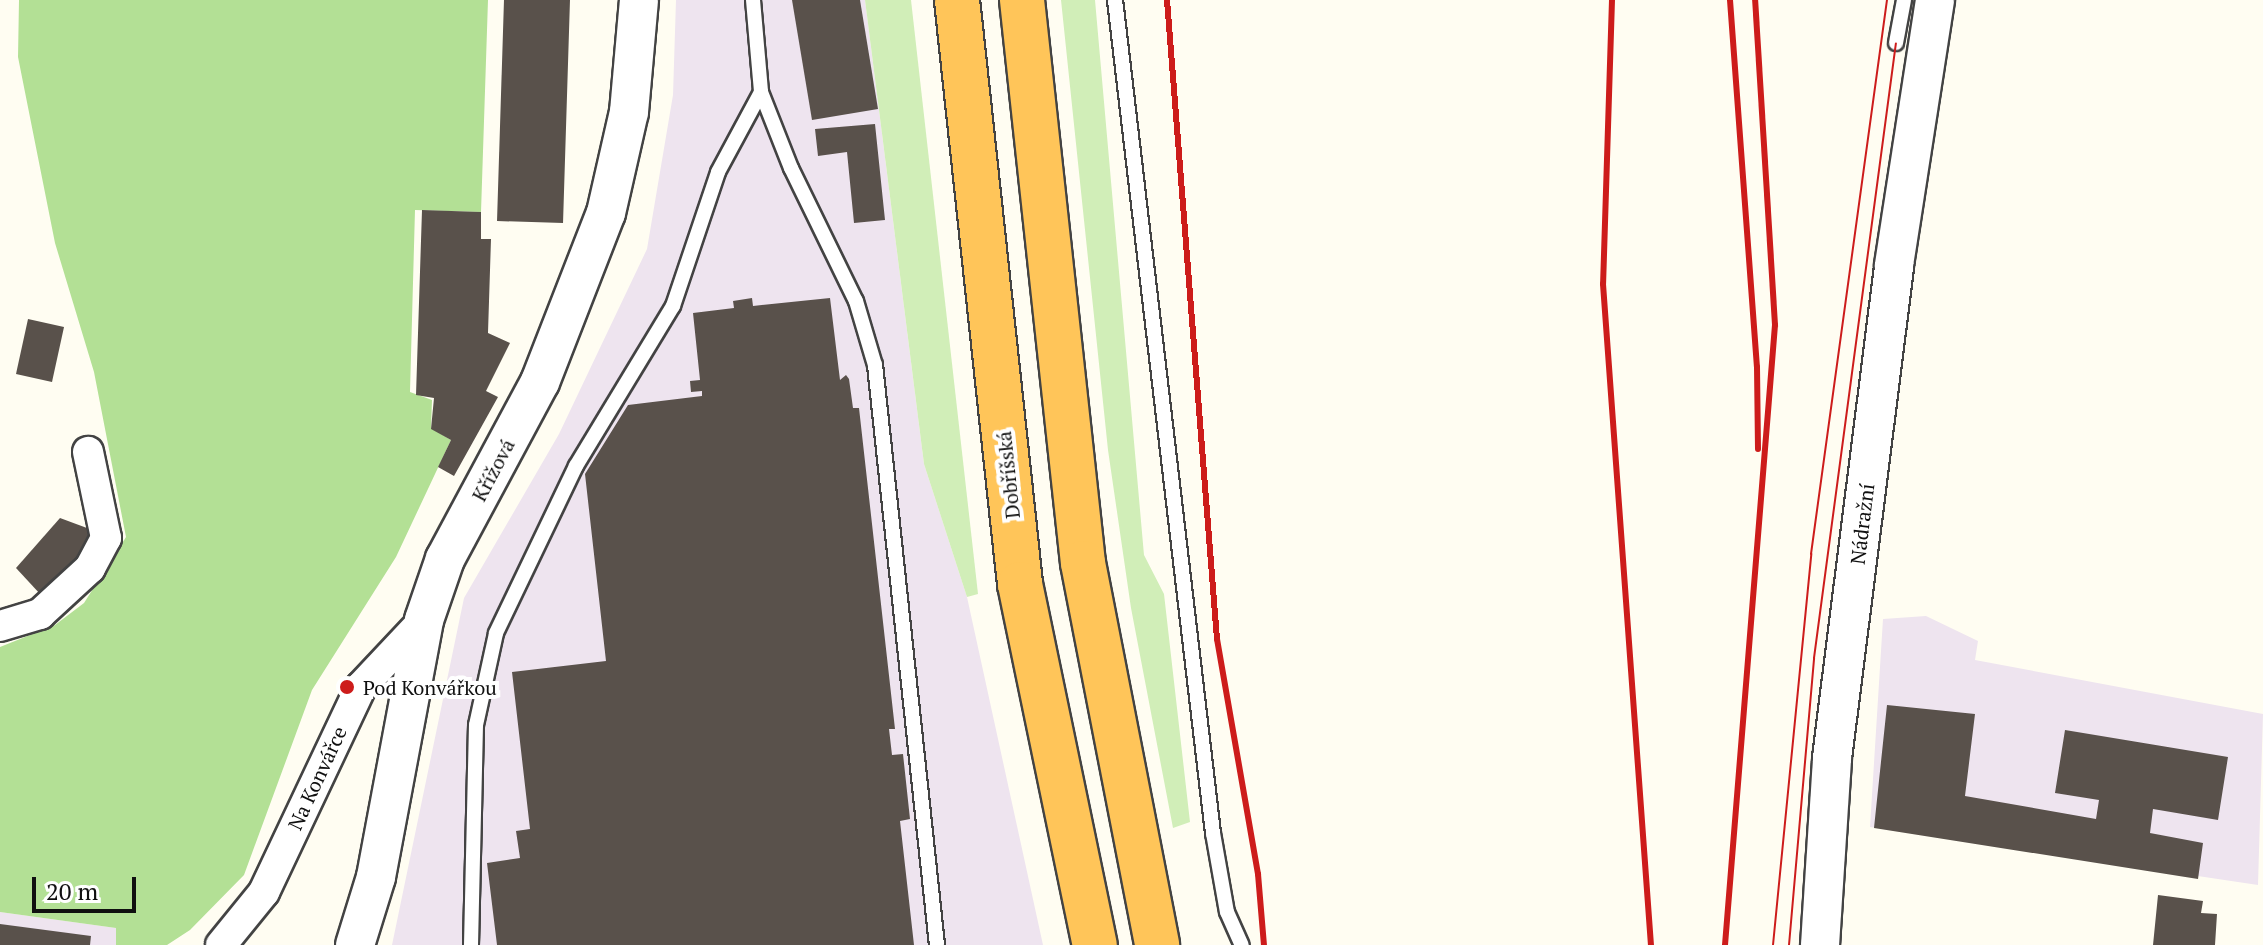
<!DOCTYPE html>
<meta charset="utf-8">
<style>
body{margin:0}
#map{position:relative;width:2263px;height:945px;overflow:hidden;background:#fffdf2;font-family:"PT Serif",serif}
div>[style]{position:absolute}
.industrial>*{inset:0;background:#eee4ef}
.green>*{inset:0;background:#d1eeb8}
.forest>*{inset:0;background:#b3e095}
.building>*{inset:0;background:#59514b}
.roads{filter:drop-shadow(2px 0 #434343) drop-shadow(-2px 0 #434343) drop-shadow(0 2px #434343) drop-shadow(0 -2px #434343)}
.service>*{height:14px;margin:-7px;padding:0 7px;transform-origin:7px;border-radius:7px;background:#fff}
.minor>*{height:30px;margin:-15px;padding:0 15px;transform-origin:15px;border-radius:15px;background:#fff}
.tertiary>*{height:38px;margin:-19px;padding:0 19px;transform-origin:19px;border-radius:19px;background:#fff}
.trunk>*{height:44px;margin:-22px;padding:0 22px;transform-origin:22px;border-radius:22px;background:#ffc559}
.tram>*{height:2px;margin:-1px;padding:0 1px;transform-origin:1px;border-radius:1px;background:#cd1c1b}
.rail>*{height:6px;margin:-3px;padding:0 3px;transform-origin:3px;border-radius:3px;background:#cd1c1b}
.dots>*{width:22px;height:22px;translate:-50% -50%;box-sizing:border-box;border:4px solid #fff;border-radius:50%}
span{translate:-50% -50%;white-space:nowrap;text-align:center;line-height:1.15;-webkit-text-stroke:8px #fff;paint-order:stroke}
.street-label{font-size:20px;color:#101010}
.poi-label{font-size:20px;color:#101010}
.left{translate:0 -50%;text-align:left}
.scale{position:absolute;left:32px;top:877px;width:104px;height:36px;box-sizing:border-box;border:4px solid #101010;border-top:0;padding-left:10px;font-size:24px;line-height:28px;white-space:nowrap;color:#101010;-webkit-text-stroke:6px #fff;paint-order:stroke}
</style>
<div id="map">
<div class="industrial">
<div style="clip-path:polygon(676px 0,865px 0,924px 464px,967px 597px,1043px 945px,392px 945px,464px 598px,559px 434px,647px 249px,673px 95px)"></div>
<div style="clip-path:polygon(1926px 616px,1978px 641px,1975px 660px,2263px 714px,2258px 885px,1870px 827px,1883px 619px)"></div>
<div style="clip-path:polygon(0 912px,116px 928px,116px 945px,0 945px)"></div>
</div>
<div class="green">
<div style="clip-path:polygon(865px 0,911px 0,978px 594px,967px 597px,924px 464px)"></div>
<div style="clip-path:polygon(1061px 0,1095px 0,1144px 555px,1164px 594px,1190px 822px,1173px 828px,1131px 608px,1108px 450px)"></div>
</div>
<div class="forest">
<div style="clip-path:polygon(19px 0,488px 0,481px 212px,415px 210px,410px 392px,432px 400px,431px 428px,451px 440px,396px 557px,312px 690px,244px 875px,190px 930px,167px 945px,116px 945px,116px 928px,0 912px,0 647px,55px 625px,84px 603px,126px 537px,94px 372px,55px 243px,18px 57px)"></div>
</div>
<div class="building">
<div style="clip-path:polygon(504px 0,570px 0,563px 223px,497px 221px)"></div>
<div style="clip-path:polygon(792px 0,860px 0,878px 109px,812px 120px)"></div>
<div style="clip-path:polygon(875px 124px,885px 220px,854px 223px,847px 152px,818px 156px,815px 129px)"></div>
<div style="clip-path:polygon(422px 210px,481px 212px,481px 239px,491px 239px,488px 333px,510px 343px,486px 391px,498px 397px,454px 476px,438px 467px,451px 440px,431px 429px,434px 398px,416px 395px)"></div>
<div style="clip-path:polygon(752px 298px,753px 306px,830px 298px,840px 380px,846px 375px,849px 379px,853px 408px,859px 408px,895px 729px,889px 729px,892px 755px,903px 754px,910px 819px,900px 821px,914px 945px,497px 945px,487px 863px,520px 858px,516px 831px,530px 829px,512px 672px,606px 661px,585px 474px,628px 405px,702px 396px,702px 391px,691px 392px,690px 381px,700px 380px,693px 313px,734px 308px,733px 301px)"></div>
<div style="clip-path:polygon(28px 319px,64px 327px,52px 382px,16px 374px)"></div>
<div style="clip-path:polygon(60px 518px,95px 531px,80px 558px,41px 595px,16px 568px)"></div>
<div style="clip-path:polygon(1887px 705px,1975px 714px,1965px 796px,2096px 819px,2099px 800px,2055px 793px,2065px 730px,2228px 757px,2218px 820px,2153px 809px,2150px 833px,2203px 843px,2198px 879px,1874px 828px)"></div>
<div style="clip-path:polygon(2158px 895px,2203px 901px,2201px 913px,2217px 914px,2215px 945px,2153px 945px)"></div>
<div style="clip-path:polygon(0 924px,91px 936px,90px 945px,0 945px)"></div>
</div>
<div class="roads">
<div class="service">
<div style="left:753px;top:0;width:92px;rotate:85deg"></div>
<div style="left:761px;top:92px;width:82px;rotate:68.5deg"></div>
<div style="left:791px;top:168px;width:148px;rotate:64deg"></div>
<div style="left:856px;top:301px;width:67px;rotate:73.5deg"></div>
<div style="left:875px;top:365px;width:583px;rotate:83.9deg"></div>
<div style="left:1115px;top:0;width:839px;rotate:83.29deg"></div>
<div style="left:1213px;top:833px;width:80px;rotate:80deg"></div>
<div style="left:1227px;top:912px;width:36px;rotate:66deg"></div>
<div style="left:1896px;top:43px;width:44px;rotate:-79.5deg"></div>
<div style="left:471px;top:945px;width:220px;rotate:-88.7deg"></div>
<div style="left:476px;top:725px;width:94px;rotate:-77.7deg"></div>
<div style="left:496px;top:633px;width:185px;rotate:-64.4deg"></div>
<div style="left:576px;top:466px;width:187px;rotate:-58.8deg"></div>
<div style="left:673px;top:306px;width:141px;rotate:-71.4deg"></div>
<div style="left:718px;top:172px;width:91px;rotate:-61.7deg"></div>
</div>
<div class="minor">
<div style="left:0;top:626px;width:42px;rotate:-16.7deg"></div>
<div style="left:40px;top:614px;width:68px;rotate:-42.6deg"></div>
<div style="left:90px;top:568px;width:34px;rotate:-62deg"></div>
<div style="left:106px;top:538px;width:88px;rotate:-101.8deg"></div>
<div style="left:221px;top:945px;width:68px;rotate:-50.9deg"></div>
<div style="left:264px;top:892px;width:227px;rotate:-64.7deg"></div>
<div style="left:361px;top:687px;width:92px;rotate:-46.8deg"></div>
</div>
<div class="tertiary">
<div style="left:355px;top:945px;width:71px;rotate:-72.8deg"></div>
<div style="left:376px;top:877px;width:261px;rotate:-79.4deg"></div>
<div style="left:424px;top:620px;width:65px;rotate:-71deg"></div>
<div style="left:445px;top:559px;width:201px;rotate:-61.8deg"></div>
<div style="left:540px;top:382px;width:181px;rotate:-68.7deg"></div>
<div style="left:606px;top:213px;width:104px;rotate:-77.2deg"></div>
<div style="left:629px;top:112px;width:112px;rotate:-84.9deg"></div>
<div style="left:1820px;top:945px;width:187px;rotate:-86.3deg"></div>
<div style="left:1832px;top:758px;width:497px;rotate:-82.8deg"></div>
<div style="left:1894px;top:265px;width:268px;rotate:-81.2deg"></div>
</div>
<div class="trunk">
<div style="left:957px;top:0;width:587px;rotate:83.84deg"></div>
<div style="left:1020px;top:584px;width:369px;rotate:78.3deg"></div>
<div style="left:1022px;top:0;width:566px;rotate:83.82deg"></div>
<div style="left:1083px;top:563px;width:389px;rotate:79deg"></div>
</div>
</div>
<div class="tram">
<div style="left:1773px;top:945px;width:393px;rotate:-84.4deg"></div>
<div style="left:1811px;top:554px;width:559px;rotate:-82.19deg"></div>
<div style="left:1789px;top:945px;width:288px;rotate:-85deg"></div>
<div style="left:1814px;top:658px;width:620px;rotate:-82.41deg"></div>
</div>
<div class="rail">
<div style="left:1167px;top:0;width:641px;rotate:85.53deg"></div>
<div style="left:1217px;top:639px;width:239px;rotate:80.1deg"></div>
<div style="left:1258px;top:874px;width:71px;rotate:85.2deg"></div>
<div style="left:1612px;top:0;width:284px;rotate:91.8deg"></div>
<div style="left:1603px;top:284px;width:663px;rotate:85.85deg"></div>
<div style="left:1730px;top:0;width:368px;rotate:85.8deg"></div>
<div style="left:1757px;top:367px;width:82px;rotate:89.3deg"></div>
<div style="left:1725px;top:945px;width:622px;rotate:-85.39deg"></div>
<div style="left:1775px;top:325px;width:326px;rotate:-93.5deg"></div>
</div>
<div class="dots">
<div style="left:347px;top:687px;background:#cd1c1b"></div>
</div>
<div class="street-label">
<span style="left:493px;top:470px;rotate:-62deg">Křížová</span>
<span style="left:1008px;top:475px;rotate:-96deg">Dobříšská</span>
<span style="left:1862px;top:524px;rotate:-83deg">Nádražní</span>
<span style="left:317px;top:778px;rotate:-65deg">Na Konvářce</span>
</div>
<div class="poi-label">
<span class="left" style="left:363px;top:687px">Pod Konvářkou</span>
</div>
<div class="scale">20 m</div>
</div>
